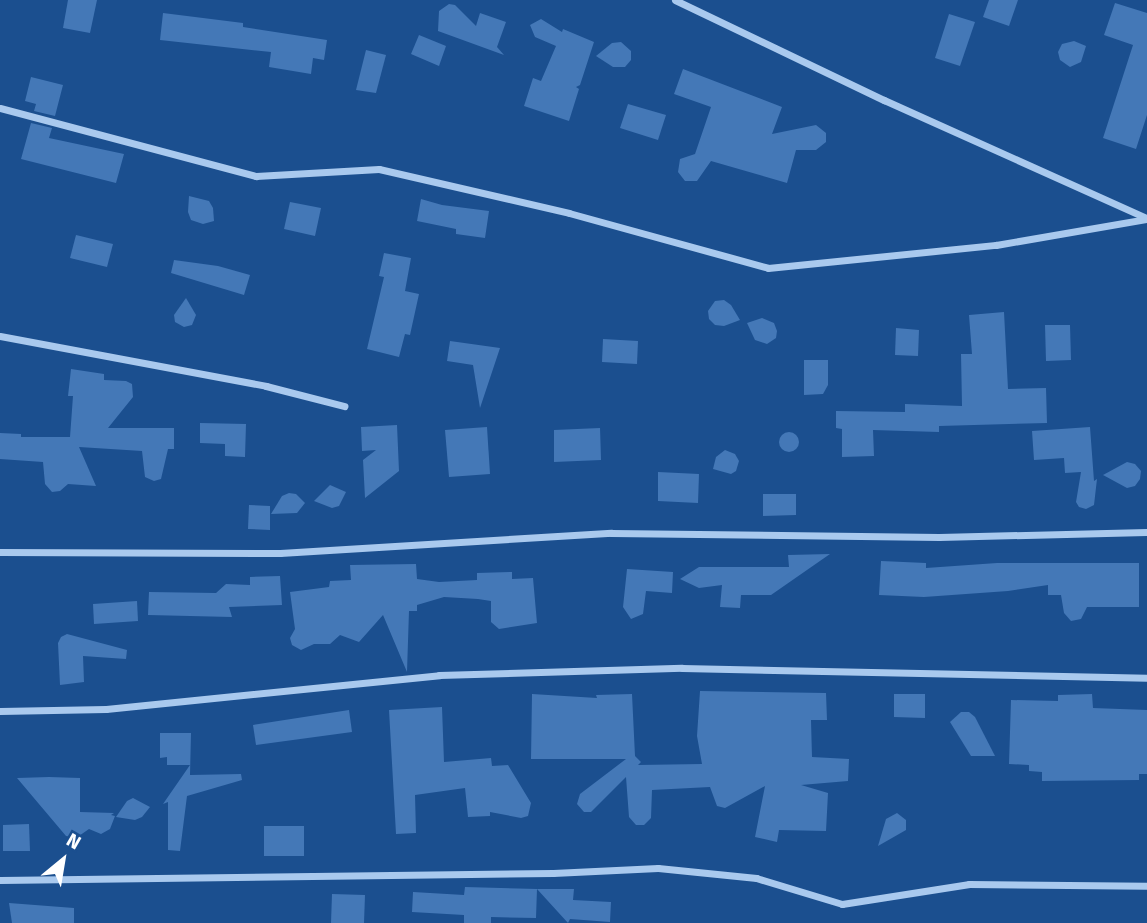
<!DOCTYPE html>
<style>
body{margin:0}
#map{position:relative;width:1147px;height:923px;overflow:hidden;background:#1b4f8f;font-family:"Fira Sans",sans-serif}
div>[style]{position:absolute}
.building>*{inset:0;background:#4478b7}
.round{border-radius:50%}
.minor>*{height:7px;margin:-3.5px;padding:0 3.5px;transform-origin:3.5px;border-radius:3.5px;background:#a9c9ee}
span{translate:-50% -50%;white-space:nowrap;text-align:center;line-height:1.15;-webkit-text-stroke:6px #1b4f8f;paint-order:stroke}
.north{position:absolute;left:28px;top:825px;width:70px;height:70px;-webkit-text-stroke:5px #1b4f8f;paint-order:stroke;rotate:30deg;font-size:19px;font-weight:700;line-height:28px;text-align:center;color:#fff}
.north::after{content:'';display:block;margin:auto;width:24px;height:32px;background:#fff;clip-path:polygon(50% 0,100% 100%,50% 72%,0 100%)}
</style>
<div id="map">
<div class="building">
<div style="clip-path:polygon(68px 0,97px 0,90px 33px,63px 28px)"></div>
<div style="clip-path:polygon(989px 0,1018px 0,1009px 26px,983px 17px)"></div>
<div style="clip-path:polygon(1115px 3px,1147px 13px,1147px 115px,1136px 149px,1103px 138px,1133px 45px,1104px 35px)"></div>
<div style="clip-path:polygon(449px 4px,455px 5px,476px 26px,480px 13px,506px 22px,497px 47px,504px 55px,438px 31px,439px 11px)"></div>
<div style="clip-path:polygon(163px 13px,243px 23px,243px 27px,327px 40px,324px 60px,313px 58px,311px 74px,269px 67px,271px 52px,160px 40px)"></div>
<div style="clip-path:polygon(949px 14px,975px 22px,960px 66px,935px 58px)"></div>
<div style="clip-path:polygon(541px 19px,562px 32px,563px 29px,594px 42px,580px 85px,576px 87px,579px 89px,569px 121px,524px 106px,533px 78px,541px 81px,556px 46px,535px 37px,530px 25px)"></div>
<div style="clip-path:polygon(419px 35px,446px 46px,439px 66px,411px 54px)"></div>
<div style="clip-path:polygon(1074px 41px,1086px 46px,1081px 62px,1070px 67px,1060px 60px,1058px 52px,1062px 44px)"></div>
<div style="clip-path:polygon(621px 42px,631px 51px,631px 60px,625px 67px,613px 67px,596px 56px,612px 43px)"></div>
<div style="clip-path:polygon(366px 50px,386px 55px,376px 93px,356px 90px)"></div>
<div style="clip-path:polygon(683px 69px,782px 107px,772px 134px,816px 125px,826px 133px,826px 142px,816px 150px,796px 150px,787px 183px,711px 161px,697px 181px,685px 181px,678px 172px,680px 159px,695px 154px,711px 107px,674px 94px)"></div>
<div style="clip-path:polygon(31px 77px,63px 85px,55px 116px,34px 111px,36px 104px,25px 101px)"></div>
<div style="clip-path:polygon(628px 104px,666px 115px,658px 140px,620px 128px)"></div>
<div style="clip-path:polygon(31px 123px,52px 128px,49px 138px,124px 154px,116px 183px,21px 159px)"></div>
<div style="clip-path:polygon(189px 196px,209px 201px,213px 208px,214px 221px,203px 224px,191px 220px,188px 212px)"></div>
<div style="clip-path:polygon(421px 199px,442px 205px,489px 211px,485px 238px,456px 234px,456px 229px,417px 221px)"></div>
<div style="clip-path:polygon(290px 202px,321px 208px,315px 236px,284px 229px)"></div>
<div style="clip-path:polygon(76px 235px,113px 244px,107px 267px,70px 258px)"></div>
<div style="clip-path:polygon(384px 253px,411px 258px,405px 291px,419px 294px,410px 335px,405px 334px,399px 357px,367px 349px,384px 277px,379px 276px)"></div>
<div style="clip-path:polygon(174px 260px,218px 266px,250px 275px,244px 295px,171px 273px)"></div>
<div style="clip-path:polygon(186px 298px,196px 315px,192px 325px,184px 327px,175px 322px,174px 315px)"></div>
<div style="clip-path:polygon(724px 300px,731px 305px,740px 320px,724px 326px,715px 325px,709px 319px,708px 311px,715px 301px)"></div>
<div style="clip-path:polygon(1004px 312px,1008px 389px,1046px 388px,1047px 423px,939px 426px,939px 432px,873px 430px,874px 456px,842px 457px,842px 429px,836px 428px,836px 411px,905px 412px,905px 404px,962px 406px,961px 354px,972px 354px,969px 315px)"></div>
<div style="clip-path:polygon(762px 318px,774px 323px,777px 331px,776px 338px,767px 344px,755px 340px,747px 323px)"></div>
<div style="clip-path:polygon(1045px 325px,1070px 325px,1071px 360px,1046px 361px)"></div>
<div style="clip-path:polygon(896px 328px,919px 330px,918px 356px,895px 355px)"></div>
<div style="clip-path:polygon(603px 339px,638px 341px,637px 364px,602px 362px)"></div>
<div style="clip-path:polygon(450px 341px,500px 348px,480px 408px,473px 365px,447px 361px)"></div>
<div style="clip-path:polygon(804px 360px,828px 360px,828px 385px,823px 394px,804px 395px)"></div>
<div style="clip-path:polygon(71px 369px,104px 374px,104px 380px,126px 381px,132px 384px,133px 397px,108px 428px,174px 428px,174px 449px,168px 449px,161px 479px,154px 481px,145px 477px,142px 451px,79px 447px,96px 486px,68px 484px,60px 491px,52px 492px,45px 484px,43px 462px,0 459px,0 433px,21px 434px,21px 437px,70px 437px,73px 396px,68px 396px)"></div>
<div style="clip-path:polygon(200px 423px,246px 424px,245px 457px,225px 456px,225px 444px,200px 443px)"></div>
<div style="clip-path:polygon(397px 425px,399px 471px,365px 498px,363px 460px,376px 450px,362px 451px,361px 427px)"></div>
<div style="clip-path:polygon(487px 427px,490px 474px,449px 477px,445px 430px)"></div>
<div style="clip-path:polygon(1090px 427px,1094px 481px,1097px 479px,1094px 505px,1086px 509px,1079px 507px,1076px 502px,1081px 472px,1065px 473px,1064px 458px,1034px 460px,1032px 431px)"></div>
<div style="clip-path:polygon(600px 428px,601px 460px,554px 462px,554px 430px)"></div>
<div class="round" style="left:779px;top:432px;width:20px;height:20px"></div>
<div style="clip-path:polygon(725px 450px,735px 454px,739px 461px,736px 471px,731px 474px,713px 469px,716px 457px)"></div>
<div style="clip-path:polygon(1127px 462px,1135px 464px,1141px 471px,1140px 479px,1135px 486px,1127px 488px,1103px 475px)"></div>
<div style="clip-path:polygon(658px 472px,699px 474px,698px 503px,658px 501px)"></div>
<div style="clip-path:polygon(330px 485px,346px 492px,339px 506px,332px 508px,314px 501px)"></div>
<div style="clip-path:polygon(289px 493px,296px 494px,305px 503px,297px 513px,271px 514px,282px 496px)"></div>
<div style="clip-path:polygon(763px 494px,796px 494px,796px 515px,763px 516px)"></div>
<div style="clip-path:polygon(249px 505px,270px 506px,270px 530px,248px 529px)"></div>
<div style="clip-path:polygon(830px 554px,771px 595px,741px 595px,740px 608px,720px 607px,722px 585px,699px 588px,680px 579px,699px 567px,789px 567px,788px 555px)"></div>
<div style="clip-path:polygon(881px 561px,926px 563px,926px 568px,997px 563px,1139px 563px,1139px 607px,1087px 607px,1081px 619px,1071px 621px,1064px 613px,1061px 595px,1048px 595px,1048px 585px,1008px 591px,924px 597px,879px 595px)"></div>
<div style="clip-path:polygon(416px 564px,417px 579px,439px 582px,477px 580px,477px 573px,512px 572px,512px 579px,533px 578px,537px 623px,499px 629px,491px 622px,491px 601px,478px 599px,444px 597px,417px 605px,417px 611px,409px 611px,407px 672px,383px 615px,359px 642px,340px 635px,330px 644px,314px 644px,301px 650px,292px 645px,290px 638px,295px 629px,290px 592px,329px 587px,330px 581px,351px 580px,350px 565px)"></div>
<div style="clip-path:polygon(627px 569px,673px 572px,672px 593px,646px 591px,643px 614px,631px 619px,623px 607px)"></div>
<div style="clip-path:polygon(280px 576px,282px 605px,229px 607px,232px 617px,148px 615px,149px 592px,216px 593px,226px 584px,250px 585px,250px 577px)"></div>
<div style="clip-path:polygon(137px 601px,138px 621px,94px 624px,93px 604px)"></div>
<div style="clip-path:polygon(67px 634px,127px 650px,126px 659px,83px 656px,84px 682px,60px 685px,58px 643px,61px 637px)"></div>
<div style="clip-path:polygon(700px 691px,826px 693px,827px 720px,811px 720px,812px 757px,849px 759px,848px 781px,801px 785px,828px 793px,826px 831px,779px 830px,777px 842px,755px 837px,765px 786px,725px 808px,717px 806px,710px 787px,652px 790px,651px 818px,644px 825px,636px 825px,629px 817px,626px 777px,591px 812px,584px 812px,577px 804px,580px 794px,626px 759px,531px 759px,532px 694px,597px 698px,596px 695px,632px 694px,635px 756px,641px 762px,638px 765px,702px 764px,697px 736px)"></div>
<div style="clip-path:polygon(894px 694px,925px 694px,925px 718px,894px 717px)"></div>
<div style="clip-path:polygon(1092px 694px,1093px 708px,1147px 710px,1147px 774px,1139px 774px,1139px 780px,1042px 781px,1042px 772px,1029px 771px,1029px 765px,1009px 764px,1011px 700px,1058px 701px,1058px 695px)"></div>
<div style="clip-path:polygon(442px 707px,444px 762px,491px 758px,492px 766px,508px 765px,531px 803px,528px 816px,521px 818px,490px 812px,490px 816px,468px 817px,465px 788px,415px 795px,416px 833px,396px 834px,389px 710px)"></div>
<div style="clip-path:polygon(349px 710px,352px 732px,256px 745px,253px 725px)"></div>
<div style="clip-path:polygon(961px 712px,969px 712px,975px 717px,995px 756px,971px 756px,950px 722px)"></div>
<div style="clip-path:polygon(160px 733px,191px 733px,190px 775px,241px 774px,242px 780px,187px 796px,180px 851px,168px 850px,168px 802px,163px 804px,190px 765px,167px 765px,167px 757px,160px 758px)"></div>
<div style="clip-path:polygon(49px 777px,80px 778px,80px 812px,114px 813px,111px 815px,115px 816px,110px 829px,101px 834px,89px 829px,76px 838px,66px 836px,17px 778px)"></div>
<div style="clip-path:polygon(133px 798px,150px 807px,142px 817px,135px 820px,116px 817px,127px 801px)"></div>
<div style="clip-path:polygon(897px 813px,906px 820px,906px 830px,878px 846px,886px 819px)"></div>
<div style="clip-path:polygon(29px 824px,30px 851px,3px 851px,3px 825px)"></div>
<div style="clip-path:polygon(264px 826px,304px 826px,304px 856px,264px 856px)"></div>
<div style="clip-path:polygon(465px 887px,537px 889px,536px 918px,491px 917px,491px 923px,464px 923px,464px 915px,412px 912px,413px 892px,464px 895px)"></div>
<div style="clip-path:polygon(537px 889px,574px 889px,573px 900px,611px 902px,610px 922px,570px 919px,568px 923px)"></div>
<div style="clip-path:polygon(332px 894px,365px 895px,364px 923px,331px 923px)"></div>
<div style="clip-path:polygon(9px 903px,74px 908px,74px 923px,12px 923px)"></div>
</div>
<div class="minor">
<div style="left:675px;top:0;width:232px;rotate:25.6deg"></div>
<div style="left:884px;top:100px;width:288px;rotate:24.2deg"></div>
<div style="left:0;top:108px;width:265px;rotate:14.9deg"></div>
<div style="left:256px;top:176px;width:123px;rotate:-3.3deg"></div>
<div style="left:379px;top:169px;width:195px;rotate:13deg"></div>
<div style="left:569px;top:213px;width:206px;rotate:15.4deg"></div>
<div style="left:768px;top:268px;width:229px;rotate:-5.8deg"></div>
<div style="left:996px;top:245px;width:153px;rotate:-9.8deg"></div>
<div style="left:0;top:336px;width:271px;rotate:10.6deg"></div>
<div style="left:266px;top:386px;width:81px;rotate:14.4deg"></div>
<div style="left:0;top:552px;width:280px;rotate:0.2deg"></div>
<div style="left:280px;top:553px;width:332px;rotate:-3.5deg"></div>
<div style="left:611px;top:533px;width:328px;rotate:0.7deg"></div>
<div style="left:939px;top:537px;width:208px;rotate:-1.4deg"></div>
<div style="left:0;top:711px;width:106px;rotate:-1.1deg"></div>
<div style="left:106px;top:709px;width:335px;rotate:-5.8deg"></div>
<div style="left:439px;top:675px;width:243px;rotate:-1.7deg"></div>
<div style="left:682px;top:668px;width:465px;rotate:1.2deg"></div>
<div style="left:0;top:880px;width:553px;rotate:-0.73deg"></div>
<div style="left:553px;top:873px;width:105px;rotate:-2.7deg"></div>
<div style="left:658px;top:868px;width:99px;rotate:5.8deg"></div>
<div style="left:756px;top:878px;width:90px;rotate:16.8deg"></div>
<div style="left:842px;top:904px;width:129px;rotate:-8.9deg"></div>
<div style="left:969px;top:884px;width:178px;rotate:0.6deg"></div>
</div>
<div class="north">N</div>
</div>
